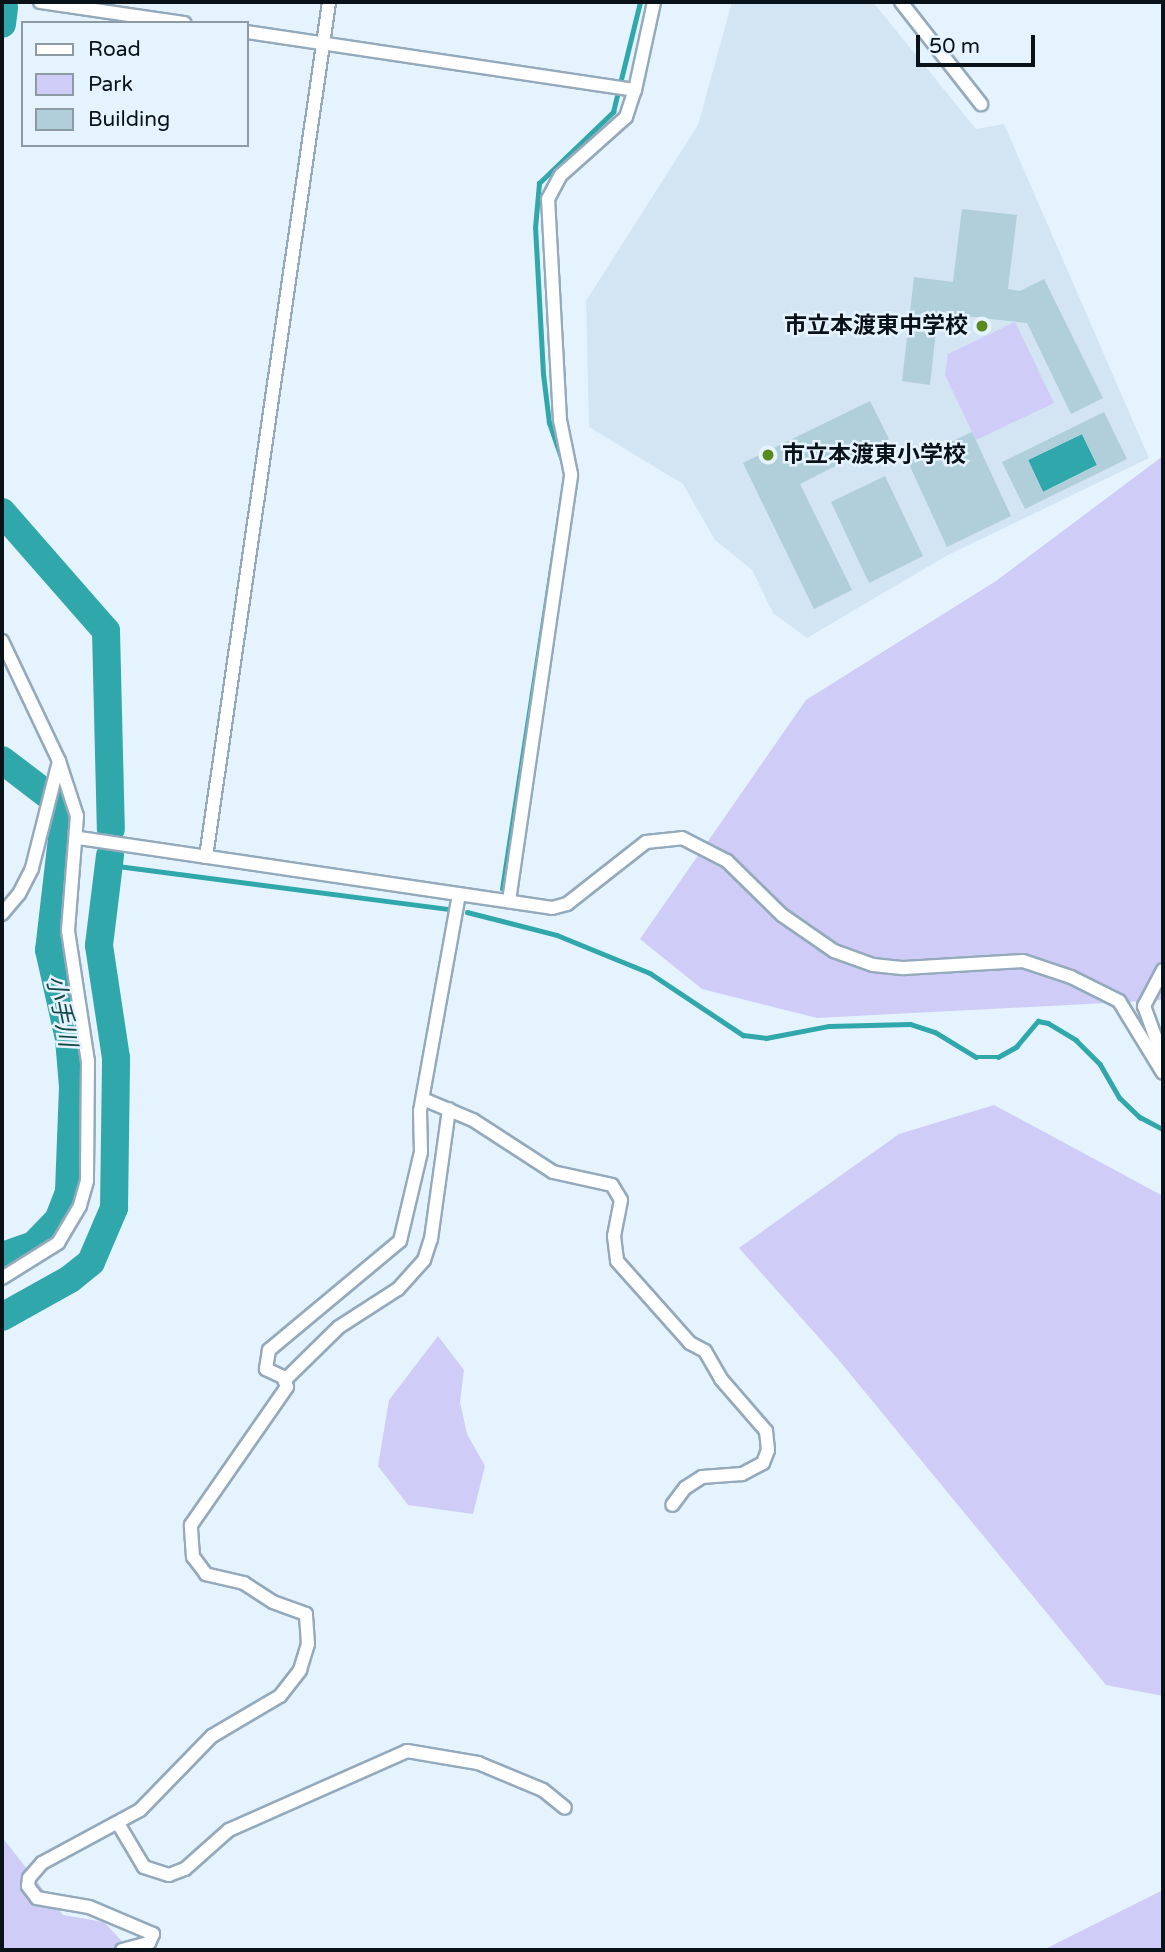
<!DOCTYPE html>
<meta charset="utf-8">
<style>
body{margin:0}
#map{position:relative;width:1165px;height:1952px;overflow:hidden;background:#e5f3ff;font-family:"Varela Round","Noto Sans JP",sans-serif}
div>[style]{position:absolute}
.built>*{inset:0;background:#d3e4f3}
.green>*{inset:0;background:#cfccf7}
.water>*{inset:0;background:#30a7ab}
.stream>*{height:4.5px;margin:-2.25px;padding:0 2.25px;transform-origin:2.25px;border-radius:2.25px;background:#30a7ab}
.river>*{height:28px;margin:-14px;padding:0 14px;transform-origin:14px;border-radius:14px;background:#30a7ab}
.building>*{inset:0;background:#b0cfda}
.roads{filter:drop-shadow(2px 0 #94aabc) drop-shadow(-2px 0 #94aabc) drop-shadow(0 2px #94aabc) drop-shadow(0 -2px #94aabc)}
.street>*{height:12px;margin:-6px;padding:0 6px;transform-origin:6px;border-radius:6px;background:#fff}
.dots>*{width:19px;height:19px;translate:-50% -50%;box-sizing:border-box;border:4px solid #e5f3ff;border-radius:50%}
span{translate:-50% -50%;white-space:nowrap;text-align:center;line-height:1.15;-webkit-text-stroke:5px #e5f3ff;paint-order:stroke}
.poi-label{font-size:23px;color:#0a1219;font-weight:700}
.right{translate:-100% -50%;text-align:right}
.left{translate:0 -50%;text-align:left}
.water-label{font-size:24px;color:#154849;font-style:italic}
.frame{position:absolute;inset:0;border:4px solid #0a1219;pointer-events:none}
.legend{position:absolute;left:21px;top:21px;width:228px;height:126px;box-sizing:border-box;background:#e5f3ff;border:2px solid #8d99a3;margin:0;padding:9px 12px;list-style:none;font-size:21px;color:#0a1219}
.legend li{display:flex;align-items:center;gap:14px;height:35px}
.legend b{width:35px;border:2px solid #8d99a3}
.scale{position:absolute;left:916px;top:35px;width:119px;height:32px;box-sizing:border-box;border:4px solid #0a1219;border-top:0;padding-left:9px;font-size:21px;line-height:24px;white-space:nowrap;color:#0a1219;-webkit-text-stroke:5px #e5f3ff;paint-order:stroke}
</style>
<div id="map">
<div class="built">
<div style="clip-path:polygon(732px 2px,873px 2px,976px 129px,1004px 124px,1149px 458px,946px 556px,807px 638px,773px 613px,752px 570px,715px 540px,683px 484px,589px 427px,586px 301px,698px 125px)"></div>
</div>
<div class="green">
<div style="clip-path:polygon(1015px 322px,1054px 403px,976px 440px,945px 375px,948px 354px)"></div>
<div style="clip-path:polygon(1163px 456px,1163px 1000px,817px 1018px,702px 989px,640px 939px,806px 700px,996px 581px)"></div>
<div style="clip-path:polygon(994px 1105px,1163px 1196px,1163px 1696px,1106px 1685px,837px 1358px,739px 1248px,899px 1134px)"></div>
<div style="clip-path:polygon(438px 1336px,464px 1370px,460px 1402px,467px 1434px,485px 1466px,473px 1514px,408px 1505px,378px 1466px,389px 1400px)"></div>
<div style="clip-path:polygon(2px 1837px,63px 1915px,104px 1922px,130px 1950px,2px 1950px)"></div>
<div style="clip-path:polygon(1161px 1891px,1163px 1950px,1043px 1950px)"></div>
</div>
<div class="water">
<div style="clip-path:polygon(1082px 434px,1097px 465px,1043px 492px,1028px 460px)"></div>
</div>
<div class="stream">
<div style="left:564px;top:466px;width:46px;rotate:-109.2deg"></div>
<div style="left:549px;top:423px;width:49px;rotate:-97deg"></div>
<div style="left:543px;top:374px;width:146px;rotate:-93.1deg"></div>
<div style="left:535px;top:228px;width:45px;rotate:-84.9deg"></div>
<div style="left:539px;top:183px;width:103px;rotate:-43.8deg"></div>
<div style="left:613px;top:112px;width:113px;rotate:-76.2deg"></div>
<div style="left:110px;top:865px;width:342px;rotate:7.4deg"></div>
<div style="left:502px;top:889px;width:419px;rotate:-81.3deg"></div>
<div style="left:467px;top:912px;width:93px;rotate:14.3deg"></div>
<div style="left:557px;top:935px;width:100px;rotate:22.2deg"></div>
<div style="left:650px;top:973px;width:112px;rotate:33.7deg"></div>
<div style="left:743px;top:1035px;width:23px;rotate:7deg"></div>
<div style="left:766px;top:1038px;width:64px;rotate:-10.8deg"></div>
<div style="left:829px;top:1026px;width:81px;rotate:-1.4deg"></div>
<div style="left:910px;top:1024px;width:26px;rotate:18deg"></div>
<div style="left:935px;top:1032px;width:48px;rotate:31.4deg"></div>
<div style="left:976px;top:1057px;width:22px"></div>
<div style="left:998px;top:1057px;width:21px;rotate:-29deg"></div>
<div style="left:1016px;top:1047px;width:34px;rotate:-50deg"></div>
<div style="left:1038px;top:1021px;width:10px;rotate:11deg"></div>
<div style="left:1048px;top:1023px;width:33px;rotate:31deg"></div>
<div style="left:1076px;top:1040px;width:34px;rotate:45deg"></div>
<div style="left:1100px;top:1064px;width:39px;rotate:60deg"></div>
<div style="left:1120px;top:1098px;width:28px;rotate:44deg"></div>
<div style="left:1140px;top:1117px;width:26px;rotate:28deg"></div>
</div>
<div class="river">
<div style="left:2px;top:24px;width:17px;rotate:-83deg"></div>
<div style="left:2px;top:512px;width:158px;rotate:48.8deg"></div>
<div style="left:106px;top:631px;width:198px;rotate:88.6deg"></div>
<div style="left:2px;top:760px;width:69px;rotate:37.4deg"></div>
<div style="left:57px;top:802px;width:20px;rotate:70deg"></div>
<div style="left:64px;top:821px;width:130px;rotate:96.6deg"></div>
<div style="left:49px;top:950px;width:91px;rotate:77.3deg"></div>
<div style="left:69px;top:1039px;width:48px;rotate:85.2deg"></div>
<div style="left:73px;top:1087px;width:105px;rotate:92.2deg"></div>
<div style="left:69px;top:1192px;width:30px;rotate:111deg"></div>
<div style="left:58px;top:1220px;width:35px;rotate:134deg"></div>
<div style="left:34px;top:1245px;width:34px;rotate:161deg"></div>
<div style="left:2px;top:1317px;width:78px;rotate:-29.2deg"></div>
<div style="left:70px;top:1279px;width:27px;rotate:-39deg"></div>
<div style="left:91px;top:1262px;width:59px;rotate:-66.9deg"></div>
<div style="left:114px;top:1208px;width:150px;rotate:-89.2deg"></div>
<div style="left:116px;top:1058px;width:114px;rotate:-98.6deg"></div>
<div style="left:99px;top:945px;width:90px;rotate:-83deg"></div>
</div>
<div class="building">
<div style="clip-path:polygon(962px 209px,1017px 215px,1008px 289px,1020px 291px,1044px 279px,1103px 398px,1071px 414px,1027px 323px,938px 313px,930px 385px,902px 381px,914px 277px,953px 282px)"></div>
<div style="clip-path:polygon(870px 401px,889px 439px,800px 484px,852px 590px,814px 609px,743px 463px)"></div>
<div style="clip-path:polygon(evenodd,1104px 412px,1127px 459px,1025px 509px,1002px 462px,1104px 412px,1082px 434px,1097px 465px,1043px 492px,1028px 460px,1082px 434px)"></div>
<div style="clip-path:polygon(972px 432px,1011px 516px,947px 547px,908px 462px)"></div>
<div style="clip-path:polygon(885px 476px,923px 556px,869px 583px,831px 502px)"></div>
</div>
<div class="roads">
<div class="street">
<div style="left:40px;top:2px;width:146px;rotate:8.3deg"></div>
<div style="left:901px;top:2px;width:130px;rotate:51.9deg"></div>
<div style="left:247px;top:32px;width:392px;rotate:8.5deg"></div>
<div style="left:635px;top:90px;width:90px;rotate:-77.8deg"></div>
<div style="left:2px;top:641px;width:133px;rotate:64.6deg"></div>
<div style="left:59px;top:761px;width:58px;rotate:71.9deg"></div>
<div style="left:77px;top:816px;width:115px;rotate:94.5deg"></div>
<div style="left:68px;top:931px;width:132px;rotate:81.3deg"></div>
<div style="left:88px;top:1061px;width:120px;rotate:90.5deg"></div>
<div style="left:87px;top:1181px;width:26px;rotate:106deg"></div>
<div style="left:80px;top:1206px;width:43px;rotate:120.7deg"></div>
<div style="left:58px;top:1243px;width:66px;rotate:148deg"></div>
<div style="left:79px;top:838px;width:478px;rotate:8.4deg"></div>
<div style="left:552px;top:908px;width:16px;rotate:-15deg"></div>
<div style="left:567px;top:904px;width:100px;rotate:-38.1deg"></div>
<div style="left:646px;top:842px;width:36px;rotate:-6deg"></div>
<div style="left:682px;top:838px;width:51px;rotate:27.1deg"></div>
<div style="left:727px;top:861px;width:77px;rotate:44.5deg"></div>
<div style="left:782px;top:915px;width:63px;rotate:34.7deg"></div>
<div style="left:834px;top:951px;width:41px;rotate:19.7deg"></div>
<div style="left:873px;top:965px;width:31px;rotate:6deg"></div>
<div style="left:904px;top:968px;width:119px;rotate:-3.4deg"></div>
<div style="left:1023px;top:961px;width:51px;rotate:18.4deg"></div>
<div style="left:1071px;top:977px;width:54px;rotate:26.6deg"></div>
<div style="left:1119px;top:1001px;width:84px;rotate:58.6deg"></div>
<div style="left:206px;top:857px;width:864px;rotate:-81.81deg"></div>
<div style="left:509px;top:901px;width:431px;rotate:-81.7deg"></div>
<div style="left:571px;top:474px;width:55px;rotate:-101.5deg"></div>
<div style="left:560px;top:420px;width:221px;rotate:-93.1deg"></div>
<div style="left:548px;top:199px;width:27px;rotate:-62deg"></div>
<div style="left:561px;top:175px;width:87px;rotate:-41.7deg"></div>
<div style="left:626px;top:117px;width:28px;rotate:-72deg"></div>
<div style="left:2px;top:914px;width:26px;rotate:-50deg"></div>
<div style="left:19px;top:894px;width:29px;rotate:-63deg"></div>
<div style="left:32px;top:868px;width:110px;rotate:-75.8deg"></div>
<div style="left:1163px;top:970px;width:41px;rotate:117.8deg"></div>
<div style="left:1144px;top:1006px;width:55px;rotate:69.9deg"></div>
<div style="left:423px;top:1099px;width:54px;rotate:22.8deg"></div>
<div style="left:473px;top:1120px;width:95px;rotate:33deg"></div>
<div style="left:553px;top:1172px;width:60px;rotate:12.4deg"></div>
<div style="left:612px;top:1185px;width:17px;rotate:59deg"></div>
<div style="left:621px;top:1200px;width:37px;rotate:101deg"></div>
<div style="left:614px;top:1236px;width:25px;rotate:83deg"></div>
<div style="left:617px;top:1261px;width:110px;rotate:48.3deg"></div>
<div style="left:690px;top:1343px;width:17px;rotate:28deg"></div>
<div style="left:705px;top:1351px;width:32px;rotate:60deg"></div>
<div style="left:721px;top:1379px;width:69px;rotate:49.1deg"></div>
<div style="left:766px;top:1431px;width:19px;rotate:84deg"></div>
<div style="left:768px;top:1450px;width:14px;rotate:111deg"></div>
<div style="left:763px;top:1463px;width:24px;rotate:152deg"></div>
<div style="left:742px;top:1474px;width:40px;rotate:175.7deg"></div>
<div style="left:702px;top:1477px;width:20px;rotate:147deg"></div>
<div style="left:685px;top:1488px;width:21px;rotate:127deg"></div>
<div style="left:286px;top:1379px;width:74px;rotate:-44.5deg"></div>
<div style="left:339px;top:1327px;width:70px;rotate:-32.8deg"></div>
<div style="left:398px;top:1289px;width:39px;rotate:-48deg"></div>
<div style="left:424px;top:1260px;width:22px;rotate:-72deg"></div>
<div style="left:431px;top:1239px;width:131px;rotate:-82.1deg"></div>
<div style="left:119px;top:1825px;width:49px;rotate:59.2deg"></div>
<div style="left:144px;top:1867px;width:26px;rotate:18deg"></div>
<div style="left:169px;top:1875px;width:17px;rotate:-21deg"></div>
<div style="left:185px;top:1869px;width:59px;rotate:-41.6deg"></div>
<div style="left:229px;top:1830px;width:195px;rotate:-23.9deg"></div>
<div style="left:407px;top:1751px;width:72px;rotate:9.6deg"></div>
<div style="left:478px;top:1763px;width:70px;rotate:22.6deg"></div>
<div style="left:543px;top:1790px;width:28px;rotate:39deg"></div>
<div style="left:122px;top:1950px;width:28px;rotate:-15deg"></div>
<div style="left:149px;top:1943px;width:10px;rotate:-66deg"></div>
<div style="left:153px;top:1934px;width:69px;rotate:-157.1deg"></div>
<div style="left:89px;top:1907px;width:53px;rotate:-170.2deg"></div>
<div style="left:37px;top:1898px;width:15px;rotate:-127deg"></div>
<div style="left:28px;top:1886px;width:8px;rotate:-83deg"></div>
<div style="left:29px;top:1878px;width:20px;rotate:-49deg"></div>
<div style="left:42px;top:1863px;width:111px;rotate:-28.4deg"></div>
<div style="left:140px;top:1810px;width:103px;rotate:-45.8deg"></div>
<div style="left:212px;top:1736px;width:79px;rotate:-30.5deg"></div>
<div style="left:280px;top:1696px;width:33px;rotate:-52deg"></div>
<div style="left:300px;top:1670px;width:27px;rotate:-73deg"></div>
<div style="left:308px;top:1644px;width:30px;rotate:-94deg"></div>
<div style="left:306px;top:1614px;width:35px;rotate:-160deg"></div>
<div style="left:273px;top:1602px;width:35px;rotate:-147deg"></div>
<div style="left:244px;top:1583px;width:39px;rotate:-167deg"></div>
<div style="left:206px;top:1574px;width:21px;rotate:-127deg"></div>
<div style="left:193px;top:1557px;width:32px;rotate:-94deg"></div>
<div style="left:191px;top:1525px;width:168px;rotate:-55.2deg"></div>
<div style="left:287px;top:1387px;width:11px;rotate:-112deg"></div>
<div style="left:283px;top:1377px;width:19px;rotate:-155deg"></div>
<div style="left:266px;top:1369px;width:19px;rotate:-81deg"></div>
<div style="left:269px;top:1350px;width:170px;rotate:-39.8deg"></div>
<div style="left:400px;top:1241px;width:91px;rotate:-76.7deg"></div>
<div style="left:421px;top:1152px;width:41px;rotate:-91.4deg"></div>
<div style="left:420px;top:1111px;width:220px;rotate:-79.8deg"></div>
</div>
</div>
<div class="dots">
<div style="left:982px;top:326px;background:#59891c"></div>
<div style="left:768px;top:455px;background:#59891c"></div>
</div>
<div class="poi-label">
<span class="right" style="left:968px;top:326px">市立本渡東中学校</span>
<span class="left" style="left:782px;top:455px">市立本渡東小学校</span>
</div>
<div class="water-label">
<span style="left:61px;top:1011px;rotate:79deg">小手川</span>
</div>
<div class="frame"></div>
<ul class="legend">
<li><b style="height:9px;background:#fff"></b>Road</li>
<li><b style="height:19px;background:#cfccf7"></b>Park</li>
<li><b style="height:19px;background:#b0cfda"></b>Building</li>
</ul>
<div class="scale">50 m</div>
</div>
